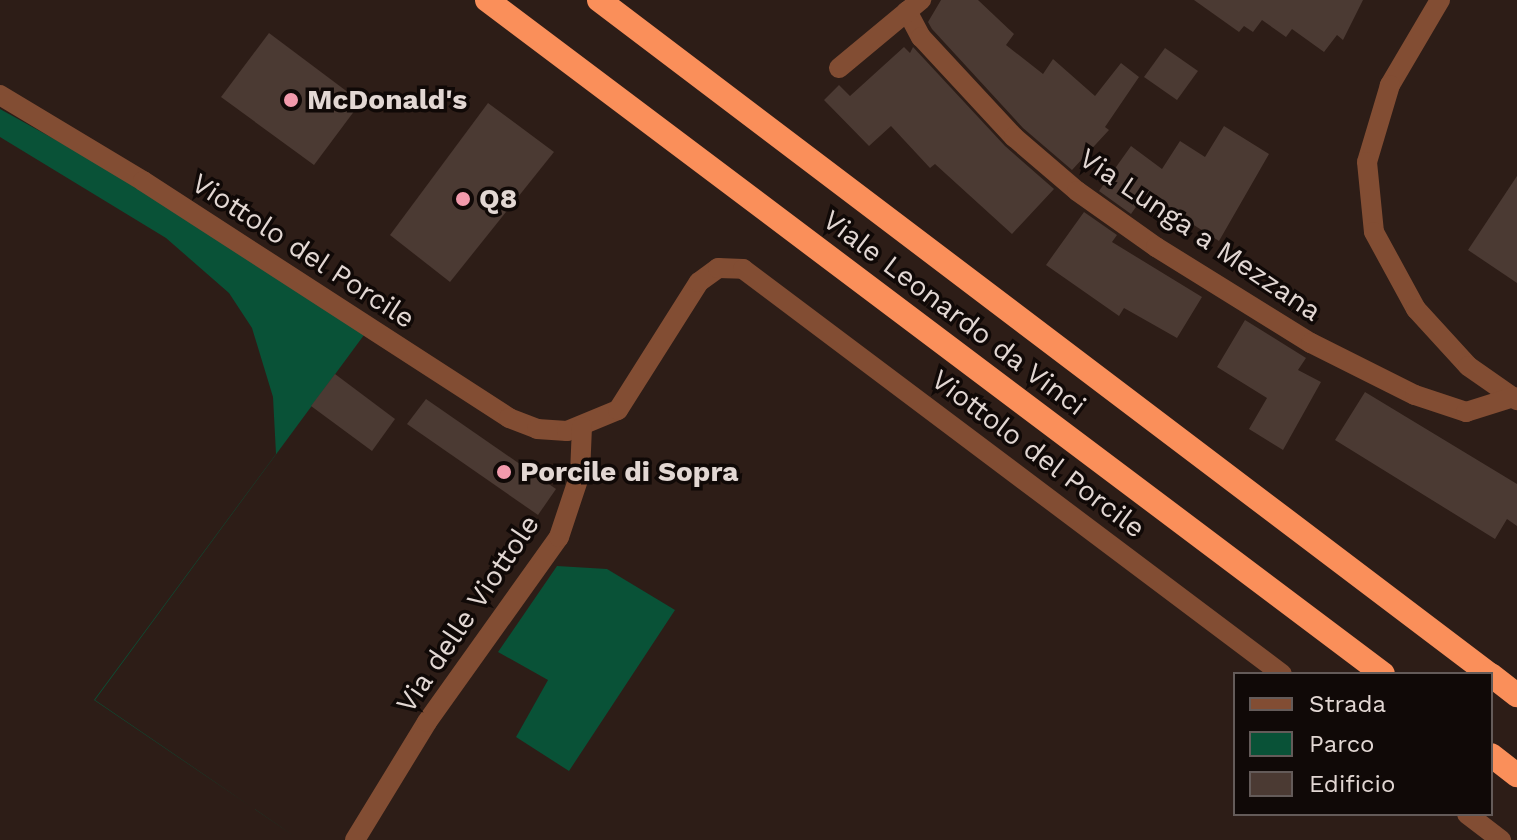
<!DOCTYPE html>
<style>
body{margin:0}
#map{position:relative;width:1517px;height:840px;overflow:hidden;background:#2d1d17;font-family:"Work Sans",sans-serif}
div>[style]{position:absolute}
.green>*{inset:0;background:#095237}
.building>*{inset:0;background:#4b3a33}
.street>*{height:20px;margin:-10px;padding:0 10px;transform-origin:10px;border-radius:10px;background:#824d33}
.highway>*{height:24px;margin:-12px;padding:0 12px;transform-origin:12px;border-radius:12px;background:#fa8f5a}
.dots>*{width:22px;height:22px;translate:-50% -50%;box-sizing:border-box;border:4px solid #100907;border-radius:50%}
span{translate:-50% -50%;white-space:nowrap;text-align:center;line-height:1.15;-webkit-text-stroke:7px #100907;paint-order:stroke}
.poi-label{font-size:28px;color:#e2d7d3;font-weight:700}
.left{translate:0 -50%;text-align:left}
.street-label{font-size:28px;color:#e2d7d3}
.legend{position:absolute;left:1233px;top:672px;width:260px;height:144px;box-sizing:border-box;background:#100907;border:2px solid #645b59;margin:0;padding:10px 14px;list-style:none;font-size:24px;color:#e2d7d3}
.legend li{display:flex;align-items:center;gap:16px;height:40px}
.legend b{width:40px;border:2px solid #645b59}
</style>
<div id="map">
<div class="green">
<div style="clip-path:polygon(0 109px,101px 165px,364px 335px,95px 700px,300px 840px,94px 700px,276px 454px,273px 397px,252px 328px,229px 293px,166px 238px,0 137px)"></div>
<div style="clip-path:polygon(557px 566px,607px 569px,675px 610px,569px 771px,516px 737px,548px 680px,498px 652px)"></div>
</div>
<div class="building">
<div style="clip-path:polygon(941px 0,978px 0,1014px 34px,1006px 45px,1043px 74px,1053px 59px,1095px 96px,1121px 63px,1139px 77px,1105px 127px,1109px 130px,1072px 170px,1023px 128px,932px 29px,928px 22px)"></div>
<div style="clip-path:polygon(1194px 0,1363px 0,1343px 40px,1337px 35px,1324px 52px,1292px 29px,1286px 37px,1262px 20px,1253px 32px,1244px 26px,1239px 32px)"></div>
<div style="clip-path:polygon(269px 33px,361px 102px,314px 165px,221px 97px)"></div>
<div style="clip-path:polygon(904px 47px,910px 53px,913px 47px,1005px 146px,1054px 189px,1012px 234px,935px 164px,930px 168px,891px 126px,869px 146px,824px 100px,839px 85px,850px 96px)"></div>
<div style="clip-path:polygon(1165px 48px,1198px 71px,1177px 100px,1144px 77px)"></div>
<div style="clip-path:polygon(488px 103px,554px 152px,450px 282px,390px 235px)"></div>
<div style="clip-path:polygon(1224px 126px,1269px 154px,1219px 241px,1145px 194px,1131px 214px,1099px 191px,1131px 146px,1162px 169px,1180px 141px,1205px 157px)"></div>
<div style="clip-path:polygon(1517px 176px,1517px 283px,1468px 250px)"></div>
<div style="clip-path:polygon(1084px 212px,1117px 235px,1112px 242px,1202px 297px,1177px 338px,1124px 308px,1119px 316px,1046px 265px)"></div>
<div style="clip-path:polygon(1245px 320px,1306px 358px,1298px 370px,1321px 382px,1283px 450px,1249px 429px,1267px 398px,1217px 367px)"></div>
<div style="clip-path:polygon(335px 374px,395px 419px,372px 451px,311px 406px)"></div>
<div style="clip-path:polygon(1365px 392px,1517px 484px,1517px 526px,1507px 519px,1495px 539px,1335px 440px)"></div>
<div style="clip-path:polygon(426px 399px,556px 489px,538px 515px,407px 424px)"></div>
</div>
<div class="street">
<div style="left:1440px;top:0;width:99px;rotate:120.5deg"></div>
<div style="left:1390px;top:85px;width:80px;rotate:106.6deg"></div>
<div style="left:1367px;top:162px;width:70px;rotate:84.3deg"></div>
<div style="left:1374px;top:232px;width:88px;rotate:61.4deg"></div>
<div style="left:1416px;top:309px;width:77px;rotate:47.6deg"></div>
<div style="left:1468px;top:366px;width:60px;rotate:34.8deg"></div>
<div style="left:907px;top:11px;width:30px;rotate:62deg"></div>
<div style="left:921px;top:37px;width:137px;rotate:47.1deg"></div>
<div style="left:1014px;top:137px;width:83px;rotate:40.6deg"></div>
<div style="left:1077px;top:191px;width:97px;rotate:35.3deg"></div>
<div style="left:1156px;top:247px;width:182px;rotate:31.8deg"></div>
<div style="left:1311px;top:343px;width:116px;rotate:26.6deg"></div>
<div style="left:1415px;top:395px;width:54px;rotate:18.4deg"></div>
<div style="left:1466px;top:412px;width:50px;rotate:-17.4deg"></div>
<div style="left:839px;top:68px;width:107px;rotate:-39.7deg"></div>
<div style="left:0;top:95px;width:167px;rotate:31deg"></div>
<div style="left:143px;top:181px;width:436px;rotate:32.9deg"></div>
<div style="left:509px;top:418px;width:30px;rotate:21deg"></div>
<div style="left:537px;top:429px;width:30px;rotate:4deg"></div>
<div style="left:567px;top:431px;width:55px;rotate:-22.4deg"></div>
<div style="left:618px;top:410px;width:151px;rotate:-57.7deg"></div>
<div style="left:699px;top:282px;width:24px;rotate:-36deg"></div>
<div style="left:718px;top:268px;width:25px;rotate:2deg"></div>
<div style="left:743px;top:269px;width:674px;rotate:36.92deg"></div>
<div style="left:1467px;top:814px;width:43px;rotate:37.4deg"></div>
<div style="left:355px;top:840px;width:138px;rotate:-58.6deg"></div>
<div style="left:427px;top:722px;width:227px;rotate:-54.5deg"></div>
<div style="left:559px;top:537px;width:66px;rotate:-71.6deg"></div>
<div style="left:580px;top:474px;width:47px;rotate:-87.6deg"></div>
</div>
<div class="highway">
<div style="left:487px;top:0;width:1121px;rotate:36.95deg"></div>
<div style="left:599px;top:0;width:1116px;rotate:37.14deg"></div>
<div style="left:1491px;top:675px;width:33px;rotate:38deg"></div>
<div style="left:1491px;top:755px;width:33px;rotate:38deg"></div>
</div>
<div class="dots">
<div style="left:291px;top:100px;background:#f29aac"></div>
<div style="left:463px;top:199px;background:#f29aac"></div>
<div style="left:504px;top:472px;background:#f29aac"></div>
</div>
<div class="poi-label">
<span class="left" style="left:307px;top:100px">McDonald's</span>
<span class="left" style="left:479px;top:199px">Q8</span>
<span class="left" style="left:520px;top:472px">Porcile di Sopra</span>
</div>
<div class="street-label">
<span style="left:1200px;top:235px;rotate:34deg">Via Lunga a Mezzana</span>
<span style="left:303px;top:251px;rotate:33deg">Viottolo del Porcile</span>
<span style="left:954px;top:313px;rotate:37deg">Viale Leonardo da Vinci</span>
<span style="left:1038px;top:454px;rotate:37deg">Viottolo del Porcile</span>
<span style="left:468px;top:614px;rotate:-56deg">Via delle Viottole</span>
</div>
<ul class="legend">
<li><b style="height:10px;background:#824d33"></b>Strada</li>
<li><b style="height:22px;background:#095237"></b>Parco</li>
<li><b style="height:22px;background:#4b3a33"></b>Edificio</li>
</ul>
</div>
